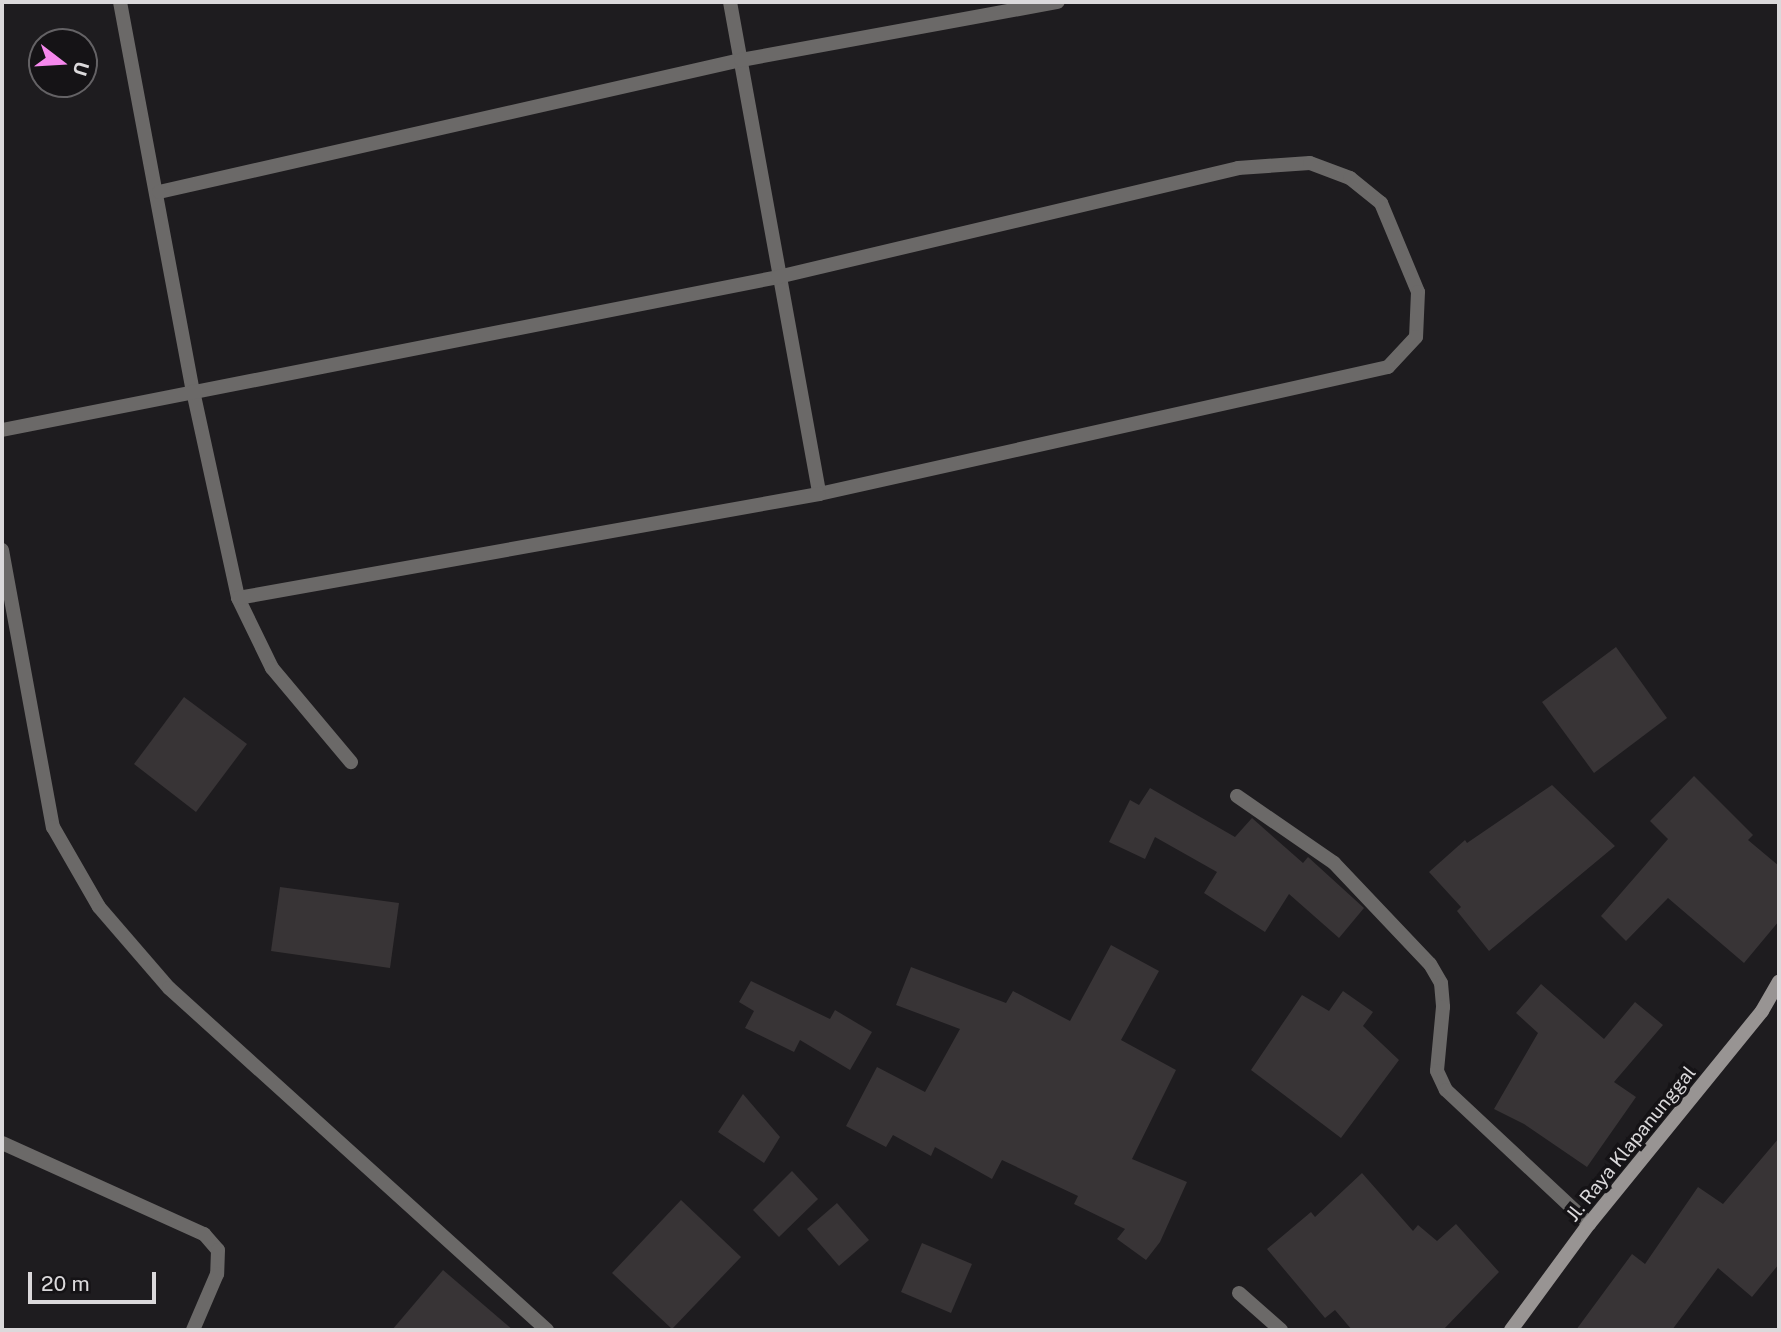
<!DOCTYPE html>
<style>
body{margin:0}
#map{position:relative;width:1781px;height:1332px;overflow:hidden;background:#1e1c1f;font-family:"Public Sans",sans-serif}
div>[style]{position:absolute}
.building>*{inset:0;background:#383436}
.lane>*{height:14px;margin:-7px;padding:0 7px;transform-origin:7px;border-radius:7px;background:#6b6968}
.street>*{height:14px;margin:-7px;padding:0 7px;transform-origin:7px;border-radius:7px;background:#6b6968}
.secondary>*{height:14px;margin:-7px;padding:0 7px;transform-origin:7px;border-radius:7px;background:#989493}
span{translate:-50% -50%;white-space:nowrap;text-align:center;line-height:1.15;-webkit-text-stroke:7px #151316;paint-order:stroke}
.street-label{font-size:19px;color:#dbd9db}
.frame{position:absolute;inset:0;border:4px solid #dbd9db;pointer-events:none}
.north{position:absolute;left:28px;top:28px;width:70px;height:70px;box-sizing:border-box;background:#151316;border:2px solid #646265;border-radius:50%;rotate:107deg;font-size:19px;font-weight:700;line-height:28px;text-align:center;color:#dbd9db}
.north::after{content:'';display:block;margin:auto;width:24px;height:32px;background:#f688ed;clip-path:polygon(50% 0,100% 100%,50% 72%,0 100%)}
.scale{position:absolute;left:28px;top:1272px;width:128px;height:32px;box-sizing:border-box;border:4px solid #dbd9db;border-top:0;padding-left:9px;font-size:21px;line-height:24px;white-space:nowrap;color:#dbd9db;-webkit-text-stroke:5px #151316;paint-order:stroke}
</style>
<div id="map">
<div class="building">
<div style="clip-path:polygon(1616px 647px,1667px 718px,1594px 773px,1542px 702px)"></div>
<div style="clip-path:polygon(184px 697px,247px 744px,196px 812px,134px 764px)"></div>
<div style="clip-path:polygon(1694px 776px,1753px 835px,1748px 840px,1779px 866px,1779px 921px,1744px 963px,1668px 898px,1626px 941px,1601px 916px,1668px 839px,1650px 821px)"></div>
<div style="clip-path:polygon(1552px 785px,1615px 846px,1489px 951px,1457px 911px,1461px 907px,1429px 872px,1465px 840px,1467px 843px)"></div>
<div style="clip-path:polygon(1150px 788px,1235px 837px,1252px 818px,1303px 863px,1308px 857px,1364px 908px,1339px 938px,1289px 894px,1265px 932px,1204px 893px,1217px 872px,1155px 837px,1145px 859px,1109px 842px,1130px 800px,1139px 805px)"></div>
<div style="clip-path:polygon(280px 887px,399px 903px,390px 968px,271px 951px)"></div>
<div style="clip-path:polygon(1111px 945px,1159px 971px,1121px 1040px,1176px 1070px,1132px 1159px,1187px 1182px,1160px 1242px,1146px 1260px,1117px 1239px,1125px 1229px,1074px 1204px,1078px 1196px,1002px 1160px,992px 1179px,935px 1147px,931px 1156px,893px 1135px,886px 1147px,846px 1126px,877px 1067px,925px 1092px,960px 1029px,896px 1005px,911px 967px,1006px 1003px,1013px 991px,1070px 1021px)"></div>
<div style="clip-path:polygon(751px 981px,830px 1019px,835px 1010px,872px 1032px,850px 1070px,800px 1040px,794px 1052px,745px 1028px,754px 1011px,739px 1002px)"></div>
<div style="clip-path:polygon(1541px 984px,1604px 1039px,1635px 1002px,1663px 1025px,1614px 1082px,1636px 1097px,1587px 1167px,1524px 1124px,1494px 1109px,1538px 1033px,1516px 1013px)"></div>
<div style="clip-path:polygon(1343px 991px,1373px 1012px,1363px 1026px,1399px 1060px,1341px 1138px,1251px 1070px,1302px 995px,1329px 1011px)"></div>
<div style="clip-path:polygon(743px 1094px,780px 1137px,764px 1163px,718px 1132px)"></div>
<div style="clip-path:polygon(1779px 1138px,1779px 1264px,1752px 1297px,1718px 1268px,1672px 1330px,1576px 1330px,1632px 1254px,1645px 1264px,1698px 1187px,1723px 1204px)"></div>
<div style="clip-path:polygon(792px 1171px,818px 1199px,779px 1237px,753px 1210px)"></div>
<div style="clip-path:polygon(1362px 1173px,1413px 1231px,1418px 1225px,1437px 1241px,1456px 1224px,1499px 1272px,1443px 1330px,1352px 1330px,1335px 1310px,1325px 1318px,1267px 1249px,1311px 1212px,1315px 1217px)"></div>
<div style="clip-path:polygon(681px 1200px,741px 1257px,672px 1329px,612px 1273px)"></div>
<div style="clip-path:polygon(837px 1203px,869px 1240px,839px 1266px,807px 1229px)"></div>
<div style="clip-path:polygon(922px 1243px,972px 1264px,951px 1313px,901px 1292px)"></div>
<div style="clip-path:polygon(443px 1270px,513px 1330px,392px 1330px)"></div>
</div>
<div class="lane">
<div style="left:2px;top:1143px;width:222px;rotate:24.3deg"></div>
<div style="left:204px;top:1234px;width:21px;rotate:49deg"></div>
<div style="left:218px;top:1250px;width:24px;rotate:92deg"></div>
<div style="left:217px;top:1274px;width:61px;rotate:113.2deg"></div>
</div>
<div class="street">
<div style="left:120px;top:2px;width:396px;rotate:79.4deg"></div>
<div style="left:193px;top:391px;width:212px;rotate:77.7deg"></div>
<div style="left:238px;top:598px;width:78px;rotate:64.1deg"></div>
<div style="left:272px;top:668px;width:123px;rotate:50deg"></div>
<div style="left:730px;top:2px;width:500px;rotate:79.7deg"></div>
<div style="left:159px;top:192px;width:597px;rotate:-12.78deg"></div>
<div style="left:741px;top:60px;width:322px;rotate:-10.4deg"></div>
<div style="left:2px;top:430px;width:791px;rotate:-11.15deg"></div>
<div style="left:778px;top:277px;width:473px;rotate:-13.3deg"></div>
<div style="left:1238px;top:168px;width:72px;rotate:-4deg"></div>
<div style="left:1310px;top:163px;width:43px;rotate:20.6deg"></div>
<div style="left:1350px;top:178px;width:40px;rotate:39deg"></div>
<div style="left:1381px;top:203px;width:96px;rotate:67.4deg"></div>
<div style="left:1418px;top:292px;width:45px;rotate:92.5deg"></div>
<div style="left:1416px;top:337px;width:41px;rotate:133deg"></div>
<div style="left:1388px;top:367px;width:583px;rotate:167.42deg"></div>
<div style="left:819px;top:494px;width:590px;rotate:169.85deg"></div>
<div style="left:2px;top:550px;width:282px;rotate:79.6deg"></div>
<div style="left:53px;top:827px;width:92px;rotate:60.1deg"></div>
<div style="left:99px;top:907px;width:107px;rotate:49.2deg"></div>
<div style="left:169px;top:988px;width:510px;rotate:42.14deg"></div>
<div style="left:1237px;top:796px;width:118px;rotate:34.6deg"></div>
<div style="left:1334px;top:863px;width:139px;rotate:46.5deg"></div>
<div style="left:1430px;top:964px;width:22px;rotate:60deg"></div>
<div style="left:1441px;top:983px;width:24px;rotate:85deg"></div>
<div style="left:1443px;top:1007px;width:64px;rotate:95.4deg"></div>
<div style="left:1437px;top:1071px;width:21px;rotate:65deg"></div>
<div style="left:1446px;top:1090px;width:196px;rotate:43.1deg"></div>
<div style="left:1239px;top:1293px;width:56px;rotate:41.4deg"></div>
</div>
<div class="secondary">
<div style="left:1511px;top:1330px;width:132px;rotate:-53.7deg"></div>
<div style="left:1589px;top:1224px;width:274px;rotate:-50.9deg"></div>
<div style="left:1762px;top:1011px;width:34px;rotate:-60deg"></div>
</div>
<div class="street-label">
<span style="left:1631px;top:1144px;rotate:-51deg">Jl. Raya Klapanunggal</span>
</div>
<div class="frame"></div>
<div class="north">U</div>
<div class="scale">20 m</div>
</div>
